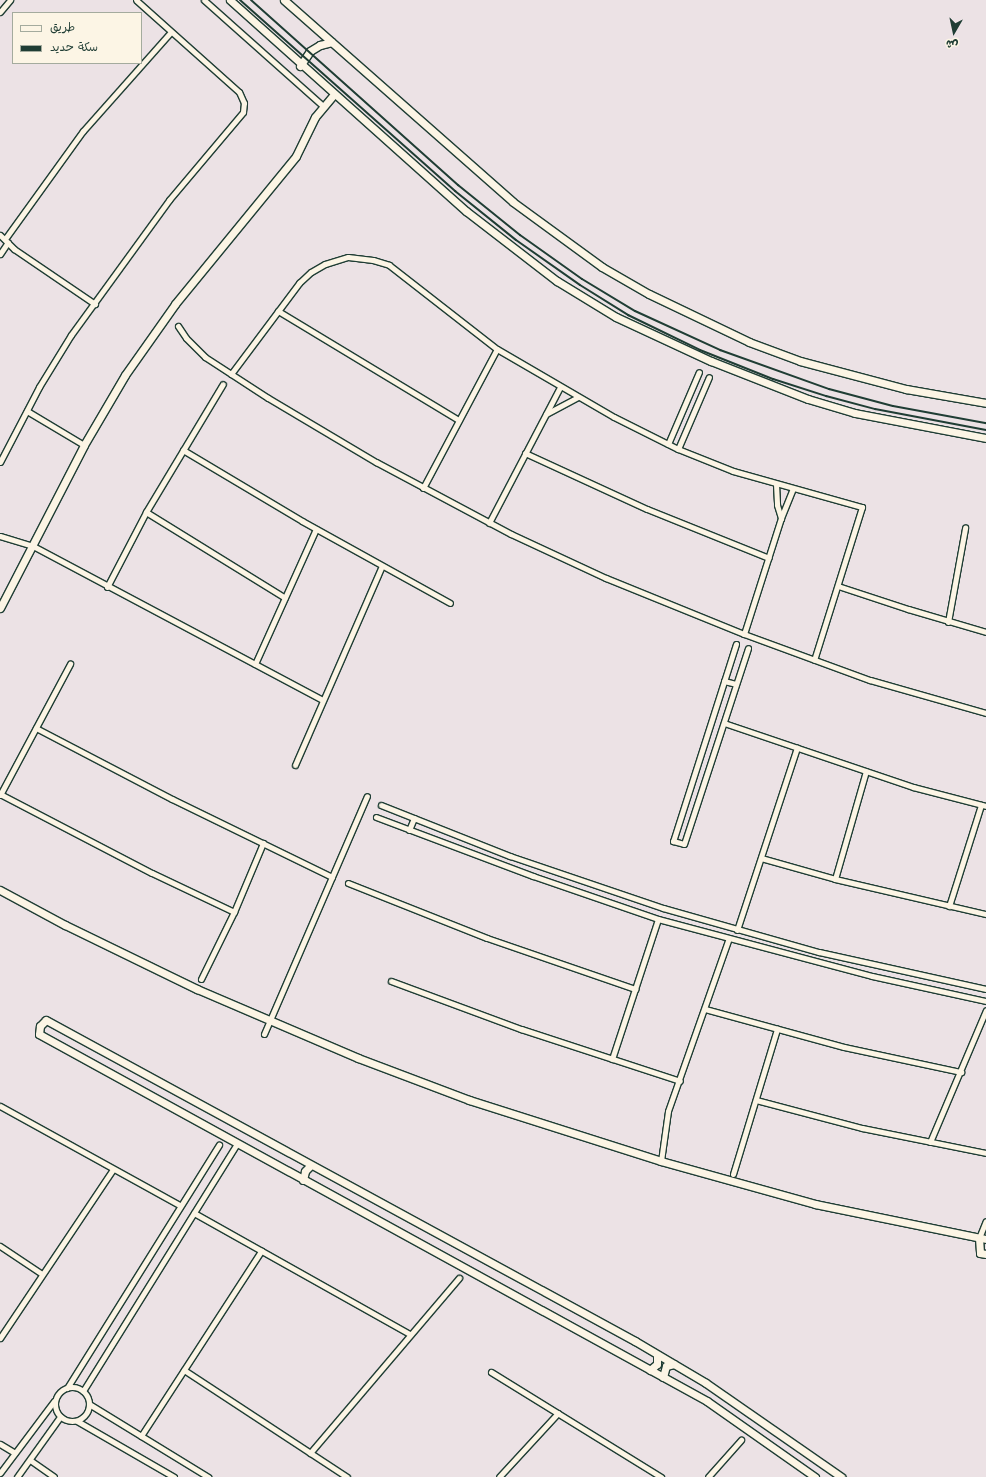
<!DOCTYPE html>
<meta charset="utf-8">
<style>
body{margin:0}
#map{position:relative;width:986px;height:1477px;overflow:hidden;background:#ece2e5;font-family:"Comic Neue","Playpen Sans Arabic",sans-serif}
div>[style]{position:absolute}
.roads{filter:drop-shadow(1px 0 #1f3d34) drop-shadow(-1px 0 #1f3d34) drop-shadow(0 1px #1f3d34) drop-shadow(0 -1px #1f3d34)}
.street>*{height:5px;margin:-2.5px;padding:0 2.5px;transform-origin:2.5px;border-radius:2.5px;background:#fcf5e5}
.street>.ring{margin:-2.5px;padding:0;box-sizing:content-box;background:none;border:5px solid #fcf5e5;border-radius:50%}
.secondary>*{height:7px;margin:-3.5px;padding:0 3.5px;transform-origin:3.5px;border-radius:3.5px;background:#fcf5e5}
.rail>*{height:2px;margin:-1px;padding:0 1px;transform-origin:1px;border-radius:1px;background:#1f3d34}
span{translate:-50% -50%;white-space:nowrap;text-align:center;line-height:1.15;-webkit-text-stroke:3.5px #fcf5e5;paint-order:stroke}
.legend{position:absolute;left:12px;top:12px;width:130px;height:52px;box-sizing:border-box;background:#fcf5e5;border:1px solid #a4ab9e;margin:0;padding:5px 7px;list-style:none;font-size:12px;color:#1f3d34}
.legend li{display:flex;align-items:center;gap:8px;height:20px}
.legend b{width:20px;border:1px solid #a4ab9e}
.north{position:absolute;left:934px;top:12px;width:40px;height:40px;-webkit-text-stroke:3px #fcf5e5;paint-order:stroke;rotate:189deg;font-size:11px;font-weight:700;line-height:16px;text-align:center;color:#1f3d34}
.north::after{content:'';display:block;margin:auto;width:14px;height:18px;background:#1f3d34;clip-path:polygon(50% 0,100% 100%,50% 72%,0 100%)}
</style>
<div id="map">
<div class="roads">
<div class="street">
<div style="left:204px;top:0;width:159px;rotate:41.7deg"></div>
<div style="left:0;top:12px;width:16px;rotate:-50deg"></div>
<div style="left:0;top:235px;width:20px;rotate:45deg"></div>
<div style="left:14px;top:249px;width:98px;rotate:34.2deg"></div>
<div style="left:5px;top:239px;width:133px;rotate:-54.2deg"></div>
<div style="left:83px;top:131px;width:132px;rotate:-48.4deg"></div>
<div style="left:0;top:254px;width:14px;rotate:-56deg"></div>
<div style="left:278px;top:311px;width:211px;rotate:31.1deg"></div>
<div style="left:178px;top:326px;width:14px;rotate:56deg"></div>
<div style="left:186px;top:338px;width:27px;rotate:45deg"></div>
<div style="left:205px;top:357px;width:75px;rotate:33.1deg"></div>
<div style="left:268px;top:398px;width:126px;rotate:30.7deg"></div>
<div style="left:376px;top:462px;width:153px;rotate:28.1deg"></div>
<div style="left:511px;top:534px;width:105px;rotate:24.9deg"></div>
<div style="left:606px;top:578px;width:149px;rotate:22.1deg"></div>
<div style="left:744px;top:634px;width:134px;rotate:20.1deg"></div>
<div style="left:870px;top:680px;width:121px;rotate:15.9deg"></div>
<div style="left:231px;top:374px;width:114px;rotate:-53.2deg"></div>
<div style="left:299px;top:283px;width:16px;rotate:-43deg"></div>
<div style="left:311px;top:272px;width:16px;rotate:-30deg"></div>
<div style="left:325px;top:264px;width:24px;rotate:-17deg"></div>
<div style="left:348px;top:257px;width:25px;rotate:7deg"></div>
<div style="left:373px;top:260px;width:17px;rotate:17deg"></div>
<div style="left:389px;top:265px;width:137px;rotate:37.9deg"></div>
<div style="left:497px;top:349px;width:135px;rotate:30.2deg"></div>
<div style="left:614px;top:417px;width:72px;rotate:26.6deg"></div>
<div style="left:678px;top:449px;width:59px;rotate:21.8deg"></div>
<div style="left:733px;top:471px;width:134px;rotate:15.6deg"></div>
<div style="left:862px;top:507px;width:160px;rotate:107.4deg"></div>
<div style="left:27px;top:411px;width:66px;rotate:30.8deg"></div>
<div style="left:546px;top:414px;width:36px;rotate:-28deg"></div>
<div style="left:668px;top:444px;width:78px;rotate:-66.7deg"></div>
<div style="left:678px;top:449px;width:78px;rotate:-66.7deg"></div>
<div style="left:183px;top:450px;width:139px;rotate:30.8deg"></div>
<div style="left:302px;top:521px;width:169px;rotate:29deg"></div>
<div style="left:525px;top:453px;width:134px;rotate:24.7deg"></div>
<div style="left:647px;top:509px;width:131px;rotate:21.9deg"></div>
<div style="left:0;top:462px;width:85px;rotate:-62.5deg"></div>
<div style="left:39px;top:387px;width:61px;rotate:-58.4deg"></div>
<div style="left:71px;top:335px;width:167px;rotate:-54deg"></div>
<div style="left:169px;top:200px;width:115px;rotate:-49.9deg"></div>
<div style="left:243px;top:112px;width:9px;rotate:-84deg"></div>
<div style="left:244px;top:103px;width:12px;rotate:-114deg"></div>
<div style="left:239px;top:92px;width:138px;rotate:-138.2deg"></div>
<div style="left:776px;top:484px;width:21px;rotate:87deg"></div>
<div style="left:777px;top:505px;width:14px;rotate:73deg"></div>
<div style="left:423px;top:488px;width:157px;rotate:-62deg"></div>
<div style="left:146px;top:512px;width:163px;rotate:31.7deg"></div>
<div style="left:489px;top:523px;width:153px;rotate:-62.4deg"></div>
<div style="left:0;top:536px;width:34px;rotate:17deg"></div>
<div style="left:33px;top:546px;width:328px;rotate:28deg"></div>
<div style="left:838px;top:586px;width:74px;rotate:18.2deg"></div>
<div style="left:908px;top:609px;width:81px;rotate:16.4deg"></div>
<div style="left:107px;top:587px;width:85px;rotate:-62.5deg"></div>
<div style="left:146px;top:512px;width:149px;rotate:-59deg"></div>
<div style="left:948px;top:622px;width:96px;rotate:-79.7deg"></div>
<div style="left:744px;top:634px;width:122px;rotate:-72.3deg"></div>
<div style="left:781px;top:518px;width:31px;rotate:-68deg"></div>
<div style="left:736px;top:644px;width:207px;rotate:107.7deg"></div>
<div style="left:673px;top:841px;width:11px;rotate:15deg"></div>
<div style="left:684px;top:844px;width:206px;rotate:-71.9deg"></div>
<div style="left:255px;top:664px;width:148px;rotate:-65.7deg"></div>
<div style="left:724px;top:681px;width:12px;rotate:14deg"></div>
<div style="left:724px;top:723px;width:200px;rotate:18.7deg"></div>
<div style="left:913px;top:787px;width:75px;rotate:14.6deg"></div>
<div style="left:36px;top:728px;width:153px;rotate:27.6deg"></div>
<div style="left:172px;top:799px;width:178px;rotate:26deg"></div>
<div style="left:295px;top:765px;width:217px;rotate:-66.4deg"></div>
<div style="left:0;top:794px;width:171px;rotate:27.5deg"></div>
<div style="left:152px;top:873px;width:91px;rotate:25.4deg"></div>
<div style="left:0;top:795px;width:149px;rotate:-61.9deg"></div>
<div style="left:381px;top:805px;width:139px;rotate:21.6deg"></div>
<div style="left:510px;top:856px;width:162px;rotate:18.8deg"></div>
<div style="left:663px;top:908px;width:162px;rotate:15.8deg"></div>
<div style="left:819px;top:952px;width:171px;rotate:12.5deg"></div>
<div style="left:376px;top:817px;width:168px;rotate:20.6deg"></div>
<div style="left:533px;top:876px;width:132px;rotate:19deg"></div>
<div style="left:658px;top:919px;width:221px;rotate:14.9deg"></div>
<div style="left:872px;top:976px;width:117px;rotate:12.4deg"></div>
<div style="left:409px;top:830px;width:13px;rotate:-67deg"></div>
<div style="left:761px;top:858px;width:77px;rotate:15.8deg"></div>
<div style="left:835px;top:879px;width:155px;rotate:13.1deg"></div>
<div style="left:835px;top:879px;width:112px;rotate:-74deg"></div>
<div style="left:348px;top:883px;width:149px;rotate:21.6deg"></div>
<div style="left:487px;top:938px;width:157px;rotate:19deg"></div>
<div style="left:949px;top:906px;width:106px;rotate:-72.4deg"></div>
<div style="left:737px;top:930px;width:192px;rotate:-71.8deg"></div>
<div style="left:201px;top:979px;width:75px;rotate:-63.8deg"></div>
<div style="left:234px;top:912px;width:75px;rotate:-67.2deg"></div>
<div style="left:391px;top:981px;width:139px;rotate:20.3deg"></div>
<div style="left:521px;top:1029px;width:167px;rotate:18.1deg"></div>
<div style="left:705px;top:1009px;width:144px;rotate:15.3deg"></div>
<div style="left:844px;top:1047px;width:120px;rotate:12.1deg"></div>
<div style="left:264px;top:1034px;width:259px;rotate:-66.6deg"></div>
<div style="left:612px;top:1059px;width:147px;rotate:-71.8deg"></div>
<div style="left:756px;top:1100px;width:110px;rotate:14.8deg"></div>
<div style="left:862px;top:1128px;width:126px;rotate:11.4deg"></div>
<div style="left:0;top:1106px;width:205px;rotate:28.9deg"></div>
<div style="left:930px;top:1142px;width:143px;rotate:-67deg"></div>
<div style="left:661px;top:1161px;width:50px;rotate:-82deg"></div>
<div style="left:668px;top:1111px;width:183px;rotate:-70.6deg"></div>
<div style="left:733px;top:1174px;width:152px;rotate:-73.1deg"></div>
<div style="left:194px;top:1213px;width:248px;rotate:29.3deg"></div>
<div style="left:979px;top:1238px;width:18px;rotate:-68deg"></div>
<div style="left:0;top:1246px;width:50px;rotate:33.7deg"></div>
<div style="left:0;top:1338px;width:203px;rotate:-56.2deg"></div>
<div style="left:184px;top:1370px;width:195px;rotate:33.3deg"></div>
<div style="left:491px;top:1372px;width:200px;rotate:31.7deg"></div>
<div class="ring" style="left:55px;top:1387px;width:29px;height:29px"></div>
<div style="left:67px;top:1388px;width:287px;rotate:-58deg"></div>
<div style="left:83px;top:1391px;width:291px;rotate:-58.1deg"></div>
<div style="left:89px;top:1404px;width:140px;rotate:31.5deg"></div>
<div style="left:77px;top:1421px;width:112px;rotate:30deg"></div>
<div style="left:141px;top:1436px;width:221px;rotate:-57deg"></div>
<div style="left:0;top:1444px;width:17px;rotate:31deg"></div>
<div style="left:310px;top:1453px;width:230px;rotate:-49.6deg"></div>
<div style="left:30px;top:1460px;width:29px;rotate:35deg"></div>
<div style="left:0;top:1473px;width:90px;rotate:-53.1deg"></div>
<div style="left:17px;top:1477px;width:74px;rotate:-54.4deg"></div>
<div style="left:499px;top:1477px;width:87px;rotate:-47.3deg"></div>
<div style="left:708px;top:1477px;width:50px;rotate:-48.3deg"></div>
</div>
<div class="secondary">
<div style="left:230px;top:0;width:317px;rotate:41.8deg"></div>
<div style="left:466px;top:211px;width:115px;rotate:37.6deg"></div>
<div style="left:557px;top:281px;width:69px;rotate:31.4deg"></div>
<div style="left:616px;top:317px;width:105px;rotate:24.9deg"></div>
<div style="left:711px;top:361px;width:104px;rotate:21.4deg"></div>
<div style="left:808px;top:399px;width:49px;rotate:16.6deg"></div>
<div style="left:855px;top:413px;width:133px;rotate:10.8deg"></div>
<div style="left:284px;top:0;width:305px;rotate:41.4deg"></div>
<div style="left:513px;top:202px;width:110px;rotate:36.1deg"></div>
<div style="left:602px;top:267px;width:54px;rotate:29.9deg"></div>
<div style="left:649px;top:294px;width:111px;rotate:25.6deg"></div>
<div style="left:749px;top:342px;width:54px;rotate:20.4deg"></div>
<div style="left:800px;top:361px;width:110px;rotate:14.8deg"></div>
<div style="left:906px;top:389px;width:81px;rotate:9.9deg"></div>
<div style="left:300px;top:66px;width:18px;rotate:-56deg"></div>
<div style="left:310px;top:51px;width:12px;rotate:-31deg"></div>
<div style="left:320px;top:45px;width:12px;rotate:-14deg"></div>
<div style="left:0;top:608px;width:183px;rotate:-62.7deg"></div>
<div style="left:84px;top:445px;width:81px;rotate:-59.6deg"></div>
<div style="left:125px;top:375px;width:87px;rotate:-54.8deg"></div>
<div style="left:175px;top:304px;width:191px;rotate:-50.7deg"></div>
<div style="left:296px;top:156px;width:43px;rotate:-64deg"></div>
<div style="left:315px;top:117px;width:30px;rotate:-50deg"></div>
<div style="left:0;top:890px;width:74px;rotate:28.3deg"></div>
<div style="left:65px;top:925px;width:147px;rotate:25.9deg"></div>
<div style="left:197px;top:989px;width:175px;rotate:23.2deg"></div>
<div style="left:358px;top:1058px;width:119px;rotate:20.7deg"></div>
<div style="left:469px;top:1100px;width:201px;rotate:17.6deg"></div>
<div style="left:661px;top:1161px;width:160px;rotate:15.6deg"></div>
<div style="left:815px;top:1204px;width:175px;rotate:11.6deg"></div>
<div style="left:303px;top:1180px;width:9px;rotate:-77deg"></div>
<div style="left:305px;top:1171px;width:8px;rotate:-45deg"></div>
<div style="left:979px;top:1238px;width:15px;rotate:86deg"></div>
<div style="left:980px;top:1253px;width:6px;rotate:9deg"></div>
<div style="left:650px;top:1370px;width:9px;rotate:-41deg"></div>
<div style="left:657px;top:1364px;width:9px;rotate:-90deg"></div>
<div style="left:663px;top:1377px;width:11px;rotate:-75deg"></div>
<div style="left:666px;top:1366px;width:8px;rotate:-14deg"></div>
<div style="left:815px;top:1477px;width:132px;rotate:-144.9deg"></div>
<div style="left:707px;top:1401px;width:762px;rotate:-151.22deg"></div>
<div style="left:39px;top:1034px;width:8px;rotate:-83deg"></div>
<div style="left:40px;top:1026px;width:8px;rotate:-45deg"></div>
<div style="left:46px;top:1020px;width:671px;rotate:28.59deg"></div>
<div style="left:635px;top:1341px;width:82px;rotate:30.6deg"></div>
<div style="left:706px;top:1383px;width:165px;rotate:34.8deg"></div>
</div>
</div>
<div class="rail">
<div style="left:240px;top:0;width:288px;rotate:41.6deg"></div>
<div style="left:455px;top:191px;width:78px;rotate:38.8deg"></div>
<div style="left:516px;top:240px;width:78px;rotate:35.1deg"></div>
<div style="left:580px;top:285px;width:57px;rotate:32deg"></div>
<div style="left:628px;top:315px;width:80px;rotate:25.9deg"></div>
<div style="left:700px;top:350px;width:79px;rotate:21.7deg"></div>
<div style="left:773px;top:379px;width:56px;rotate:17.8deg"></div>
<div style="left:826px;top:396px;width:51px;rotate:14.9deg"></div>
<div style="left:875px;top:409px;width:113px;rotate:10.7deg"></div>
<div style="left:251px;top:0;width:278px;rotate:41.8deg"></div>
<div style="left:458px;top:185px;width:80px;rotate:38.9deg"></div>
<div style="left:520px;top:235px;width:76px;rotate:35.4deg"></div>
<div style="left:582px;top:279px;width:62px;rotate:31.1deg"></div>
<div style="left:635px;top:311px;width:94px;rotate:24.6deg"></div>
<div style="left:720px;top:350px;width:116px;rotate:19.7deg"></div>
<div style="left:829px;top:389px;width:66px;rotate:14.9deg"></div>
<div style="left:893px;top:406px;width:95px;rotate:10.4deg"></div>
</div>
<ul class="legend">
<li><b style="height:5px;background:#fcf5e5"></b>طريق</li>
<li><b style="height:5px;background:#1f3d34"></b>سكة حديد</li>
</ul>
<div class="north">ش</div>
</div>
